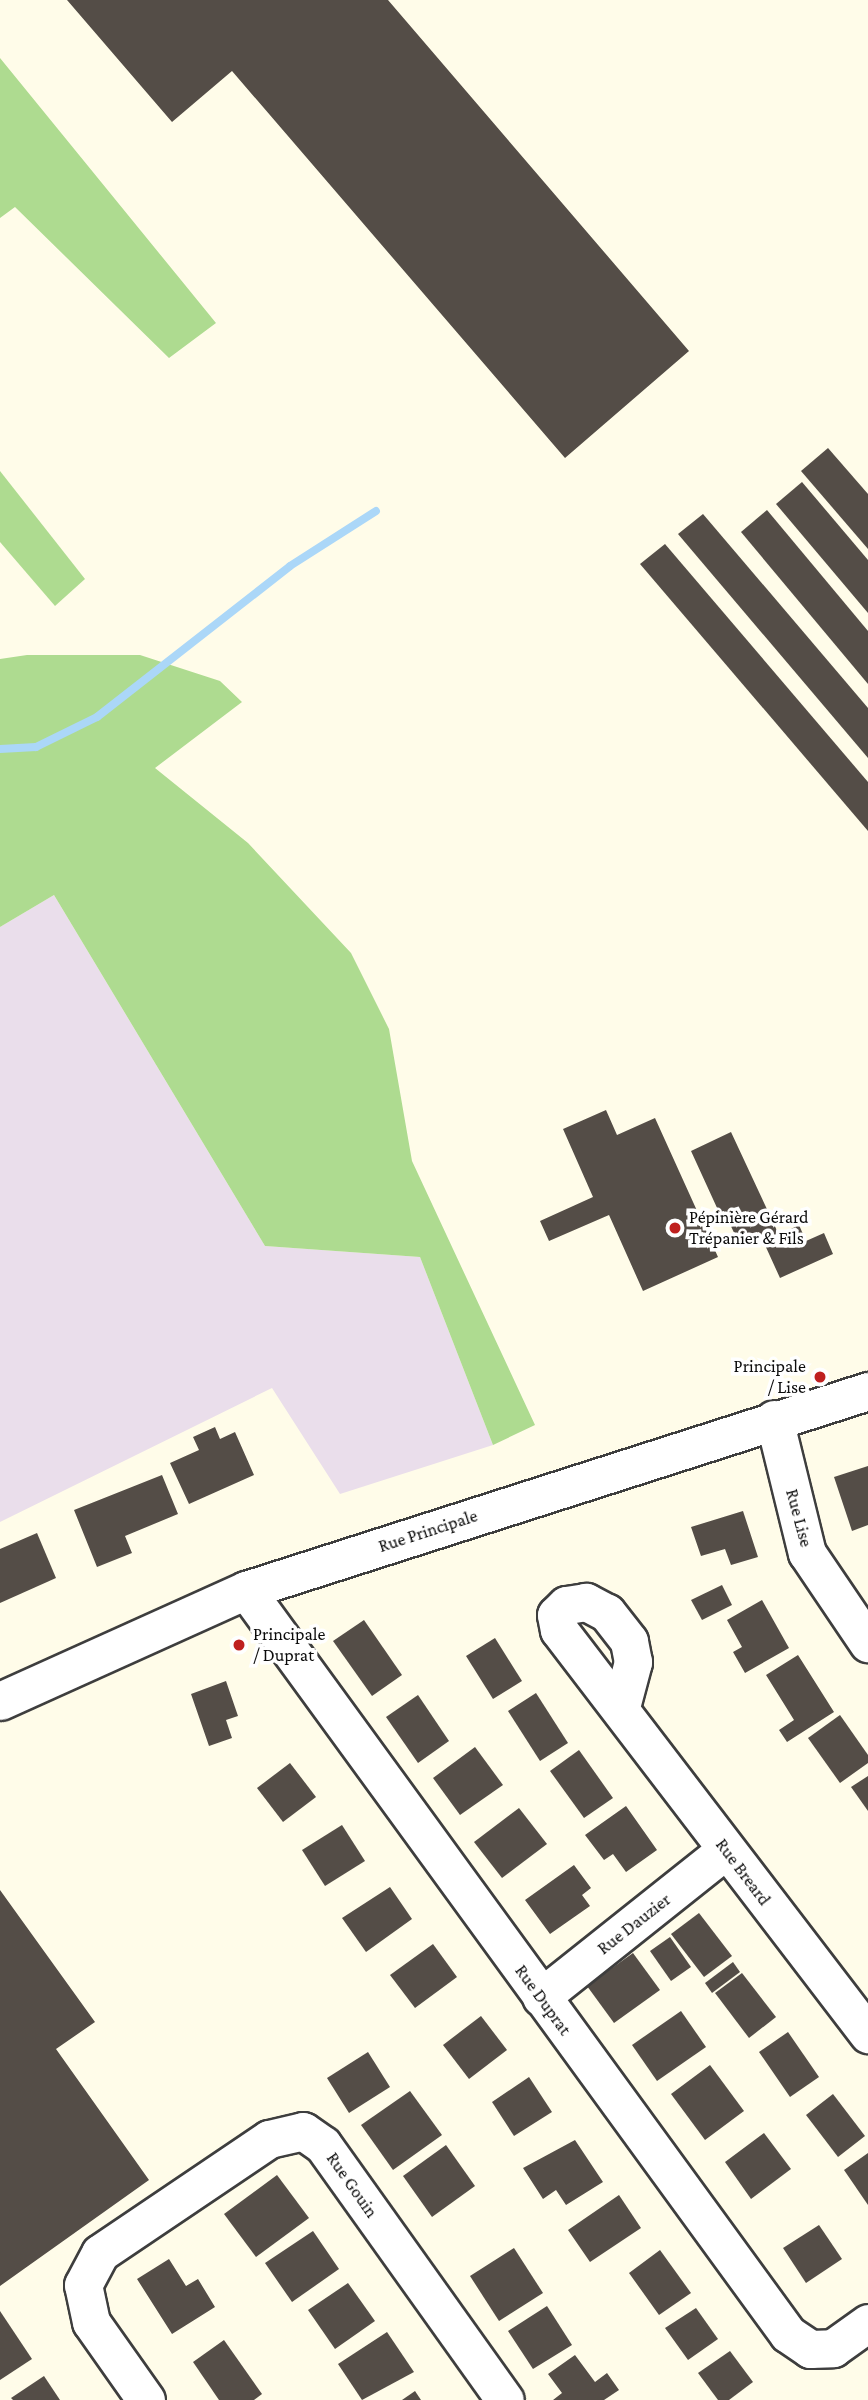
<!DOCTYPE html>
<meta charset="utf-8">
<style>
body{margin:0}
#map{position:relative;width:868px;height:2400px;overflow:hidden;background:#fffce9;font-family:"Crimson Pro",serif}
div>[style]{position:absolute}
.industrial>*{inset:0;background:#eadeeb}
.forest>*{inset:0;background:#aedb90}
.stream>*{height:8px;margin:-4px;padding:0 4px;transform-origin:4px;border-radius:4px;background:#abd7f8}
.building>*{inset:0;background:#544d47}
.roads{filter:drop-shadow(2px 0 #3e3e3e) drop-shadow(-2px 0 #3e3e3e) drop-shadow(0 2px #3e3e3e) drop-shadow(0 -2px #3e3e3e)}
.minor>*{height:37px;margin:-18.5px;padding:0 18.5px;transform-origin:18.5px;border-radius:18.5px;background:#fff}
.dots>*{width:19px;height:19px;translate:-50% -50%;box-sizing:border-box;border:4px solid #fff;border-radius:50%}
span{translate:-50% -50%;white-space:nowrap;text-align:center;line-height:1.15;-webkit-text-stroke:7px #fff;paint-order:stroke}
.poi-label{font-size:18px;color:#0b0b0b}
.left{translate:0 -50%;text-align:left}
.right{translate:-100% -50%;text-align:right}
.street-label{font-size:18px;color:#0b0b0b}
</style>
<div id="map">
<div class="industrial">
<div style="clip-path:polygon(54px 895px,265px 1246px,420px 1257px,493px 1445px,340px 1494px,272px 1388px,0 1522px,0 927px)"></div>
</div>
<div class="forest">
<div style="clip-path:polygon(0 58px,216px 323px,169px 358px,15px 207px,0 218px)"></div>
<div style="clip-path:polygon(0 471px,85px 579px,55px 606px,0 542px)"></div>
<div style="clip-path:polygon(27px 655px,140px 655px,220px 681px,242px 702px,155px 768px,248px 843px,351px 953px,389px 1029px,412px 1161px,535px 1425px,493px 1445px,420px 1257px,265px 1246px,54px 895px,0 927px,0 659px)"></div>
</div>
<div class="stream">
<div style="left:0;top:749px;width:36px;rotate:-3deg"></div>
<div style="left:36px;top:747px;width:68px;rotate:-26.2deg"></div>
<div style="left:97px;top:717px;width:245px;rotate:-38deg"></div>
<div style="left:290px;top:566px;width:102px;rotate:-32.6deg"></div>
</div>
<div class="building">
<div style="clip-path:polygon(67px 0,388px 0,689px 351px,565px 458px,232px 71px,172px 122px)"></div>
<div style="clip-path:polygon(828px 448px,868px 494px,868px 549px,801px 471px)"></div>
<div style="clip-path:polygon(802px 482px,868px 560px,868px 613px,776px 504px)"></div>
<div style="clip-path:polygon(767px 510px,868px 631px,868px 684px,741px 532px)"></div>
<div style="clip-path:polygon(703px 514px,868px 708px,868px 758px,678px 534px)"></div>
<div style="clip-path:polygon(665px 544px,868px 782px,868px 831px,640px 564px)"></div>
<div style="clip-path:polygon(606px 1110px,617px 1135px,655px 1118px,703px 1224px,718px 1210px,691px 1151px,731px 1132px,779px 1235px,799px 1225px,806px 1241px,824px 1233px,833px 1254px,780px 1278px,759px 1232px,738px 1241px,727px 1218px,705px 1228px,718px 1257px,643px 1291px,609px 1215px,549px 1241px,540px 1221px,593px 1197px,563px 1129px)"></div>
<div style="clip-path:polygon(215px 1427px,220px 1439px,235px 1432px,254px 1475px,189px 1504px,170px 1463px,199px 1450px,193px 1437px)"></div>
<div style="clip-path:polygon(868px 1466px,868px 1525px,852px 1531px,834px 1477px)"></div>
<div style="clip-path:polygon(162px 1475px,178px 1514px,125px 1536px,132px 1553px,97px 1567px,74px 1510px)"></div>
<div style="clip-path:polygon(743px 1511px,758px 1557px,731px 1565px,725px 1549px,701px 1556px,691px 1527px)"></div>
<div style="clip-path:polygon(37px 1533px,56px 1578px,0 1603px,0 1549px)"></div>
<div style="clip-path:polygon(722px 1585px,732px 1605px,702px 1620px,691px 1600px)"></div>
<div style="clip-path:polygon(762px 1600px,789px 1648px,745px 1673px,733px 1652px,742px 1647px,727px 1620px)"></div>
<div style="clip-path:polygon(364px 1620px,402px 1675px,372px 1696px,333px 1641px)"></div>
<div style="clip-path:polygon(495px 1638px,522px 1681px,493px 1699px,466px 1656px)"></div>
<div style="clip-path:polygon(798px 1655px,834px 1712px,787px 1742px,779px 1730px,794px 1720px,766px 1675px)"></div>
<div style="clip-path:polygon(226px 1681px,238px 1716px,226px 1720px,232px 1738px,209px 1746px,191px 1694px)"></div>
<div style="clip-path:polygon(536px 1693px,568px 1743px,540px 1761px,508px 1711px)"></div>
<div style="clip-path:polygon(418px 1695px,449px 1741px,418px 1763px,386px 1717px)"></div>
<div style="clip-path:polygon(840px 1715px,868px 1755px,868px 1763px,840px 1783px,808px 1738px)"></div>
<div style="clip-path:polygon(475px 1747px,503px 1785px,460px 1815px,433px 1778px)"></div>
<div style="clip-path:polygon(579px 1750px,613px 1798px,584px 1818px,550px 1771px)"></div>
<div style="clip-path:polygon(290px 1763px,316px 1797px,283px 1822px,257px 1788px)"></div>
<div style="clip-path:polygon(868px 1776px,868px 1811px,851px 1787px)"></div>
<div style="clip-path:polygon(626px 1806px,657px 1850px,626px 1872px,613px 1854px,604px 1860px,585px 1835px)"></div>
<div style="clip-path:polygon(519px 1808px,547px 1844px,502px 1878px,474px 1842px)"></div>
<div style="clip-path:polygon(342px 1825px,365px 1861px,325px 1886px,302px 1850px)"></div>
<div style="clip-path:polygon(574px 1865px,591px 1888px,582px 1895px,590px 1906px,550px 1934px,525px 1900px)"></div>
<div style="clip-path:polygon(390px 1887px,412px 1919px,366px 1952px,342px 1918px)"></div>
<div style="clip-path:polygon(0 1890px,95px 2022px,56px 2049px,149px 2180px,0 2286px)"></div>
<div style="clip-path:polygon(699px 1913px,732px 1956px,704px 1977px,671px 1934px)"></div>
<div style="clip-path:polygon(670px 1937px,691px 1967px,671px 1981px,650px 1951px)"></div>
<div style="clip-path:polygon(433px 1944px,457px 1977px,415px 2008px,390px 1975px)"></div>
<div style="clip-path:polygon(633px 1953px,660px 1990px,614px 2023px,587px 1986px)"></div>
<div style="clip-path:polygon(733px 1962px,740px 1972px,712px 1993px,705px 1983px)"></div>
<div style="clip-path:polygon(742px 1973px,776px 2017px,749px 2038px,715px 1993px)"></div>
<div style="clip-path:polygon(681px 2011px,706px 2047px,657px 2081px,632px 2045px)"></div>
<div style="clip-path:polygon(481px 2016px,507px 2050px,469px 2079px,443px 2045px)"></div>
<div style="clip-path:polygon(788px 2032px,819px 2077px,790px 2097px,759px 2052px)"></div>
<div style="clip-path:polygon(368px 2052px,390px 2087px,349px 2113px,327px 2078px)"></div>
<div style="clip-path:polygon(710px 2065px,744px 2111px,705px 2140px,671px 2094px)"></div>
<div style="clip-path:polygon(529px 2077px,552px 2112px,514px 2136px,492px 2102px)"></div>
<div style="clip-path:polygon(410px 2091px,442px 2135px,393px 2170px,361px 2125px)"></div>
<div style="clip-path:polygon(833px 2094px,865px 2136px,838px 2157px,806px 2115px)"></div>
<div style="clip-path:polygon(764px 2133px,791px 2169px,751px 2199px,725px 2162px)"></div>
<div style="clip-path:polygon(575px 2140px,603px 2182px,566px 2205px,556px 2190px,543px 2199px,523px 2168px)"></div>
<div style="clip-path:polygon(446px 2145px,475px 2186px,432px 2217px,403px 2176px)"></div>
<div style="clip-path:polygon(868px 2153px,868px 2205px,844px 2170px)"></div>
<div style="clip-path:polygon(277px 2175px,309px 2218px,256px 2257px,224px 2214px)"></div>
<div style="clip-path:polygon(619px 2195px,641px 2228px,590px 2262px,568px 2230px)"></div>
<div style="clip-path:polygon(819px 2225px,842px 2259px,806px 2283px,783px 2248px)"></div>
<div style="clip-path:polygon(313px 2231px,339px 2269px,292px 2302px,265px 2263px)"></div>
<div style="clip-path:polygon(514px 2248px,543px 2293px,499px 2321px,470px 2276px)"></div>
<div style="clip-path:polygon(660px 2250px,691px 2293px,659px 2315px,629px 2273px)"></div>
<div style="clip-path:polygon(169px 2259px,186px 2286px,198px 2279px,215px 2307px,172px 2334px,137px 2279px)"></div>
<div style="clip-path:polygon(348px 2283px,375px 2321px,335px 2349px,308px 2310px)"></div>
<div style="clip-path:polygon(547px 2306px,572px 2345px,533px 2369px,508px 2331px)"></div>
<div style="clip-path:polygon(696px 2308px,718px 2339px,688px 2360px,665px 2328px)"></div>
<div style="clip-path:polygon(0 2311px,32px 2359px,0 2380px)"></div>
<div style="clip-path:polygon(387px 2332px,414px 2372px,362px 2400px,338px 2364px)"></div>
<div style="clip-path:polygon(224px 2340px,262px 2394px,254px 2400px,219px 2400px,193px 2362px)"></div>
<div style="clip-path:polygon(730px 2351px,753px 2382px,729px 2400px,718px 2400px,698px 2373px)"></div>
<div style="clip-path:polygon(575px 2355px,595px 2382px,607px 2373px,619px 2390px,604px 2400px,553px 2400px,562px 2393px,548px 2374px)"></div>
<div style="clip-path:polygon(44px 2376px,60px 2400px,13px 2400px,11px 2398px)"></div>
<div style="clip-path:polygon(415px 2391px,421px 2400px,402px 2400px)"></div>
</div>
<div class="roads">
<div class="minor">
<div style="left:774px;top:1419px;width:138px;rotate:76.2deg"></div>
<div style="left:807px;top:1553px;width:109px;rotate:55.9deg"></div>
<div style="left:246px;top:1590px;width:920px;rotate:53.93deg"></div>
<div style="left:788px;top:2334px;width:27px;rotate:34deg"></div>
<div style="left:810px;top:2349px;width:23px;rotate:-2deg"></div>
<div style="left:833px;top:2348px;width:43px;rotate:-35.5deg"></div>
<div style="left:0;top:1701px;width:270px;rotate:-24.3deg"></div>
<div style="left:246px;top:1590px;width:653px;rotate:-17.74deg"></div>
<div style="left:621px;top:1707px;width:47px;rotate:-75.1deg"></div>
<div style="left:633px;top:1662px;width:21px;rotate:-101deg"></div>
<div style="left:629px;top:1641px;width:36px;rotate:-128deg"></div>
<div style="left:607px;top:1613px;width:24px;rotate:-152deg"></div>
<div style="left:586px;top:1602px;width:20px;rotate:171deg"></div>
<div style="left:566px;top:1605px;width:14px;rotate:135deg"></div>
<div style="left:556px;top:1615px;width:15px;rotate:79deg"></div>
<div style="left:559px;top:1630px;width:509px;rotate:52.59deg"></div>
<div style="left:541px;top:1997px;width:236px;rotate:-38.5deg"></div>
<div style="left:146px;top:2400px;width:95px;rotate:-125.2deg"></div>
<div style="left:91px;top:2322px;width:38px;rotate:-102deg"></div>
<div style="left:83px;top:2285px;width:36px;rotate:-62deg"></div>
<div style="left:100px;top:2253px;width:204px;rotate:-34deg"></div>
<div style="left:269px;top:2139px;width:35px;rotate:-13deg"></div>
<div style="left:303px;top:2131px;width:24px;rotate:35deg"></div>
<div style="left:323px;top:2145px;width:313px;rotate:54.5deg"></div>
</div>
</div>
<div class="dots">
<div style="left:675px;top:1228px;background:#bf201f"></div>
<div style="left:820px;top:1377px;background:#bf201f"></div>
<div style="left:239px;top:1645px;background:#bf201f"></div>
</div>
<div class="poi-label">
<span class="left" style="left:689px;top:1228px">Pépinière Gérard<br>Trépanier &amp; Fils</span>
<span class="right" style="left:806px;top:1377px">Principale<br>/ Lise</span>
<span class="left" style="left:253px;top:1645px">Principale<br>/ Duprat</span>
</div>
<div class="street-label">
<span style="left:799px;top:1518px;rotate:75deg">Rue Lise</span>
<span style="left:428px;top:1531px;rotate:-18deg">Rue Principale</span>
<span style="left:743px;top:1872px;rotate:53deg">Rue Breard</span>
<span style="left:634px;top:1924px;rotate:-38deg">Rue Dauzier</span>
<span style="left:543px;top:2000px;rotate:54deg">Rue Duprat</span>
<span style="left:352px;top:2185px;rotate:55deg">Rue Gouin</span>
</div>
</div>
